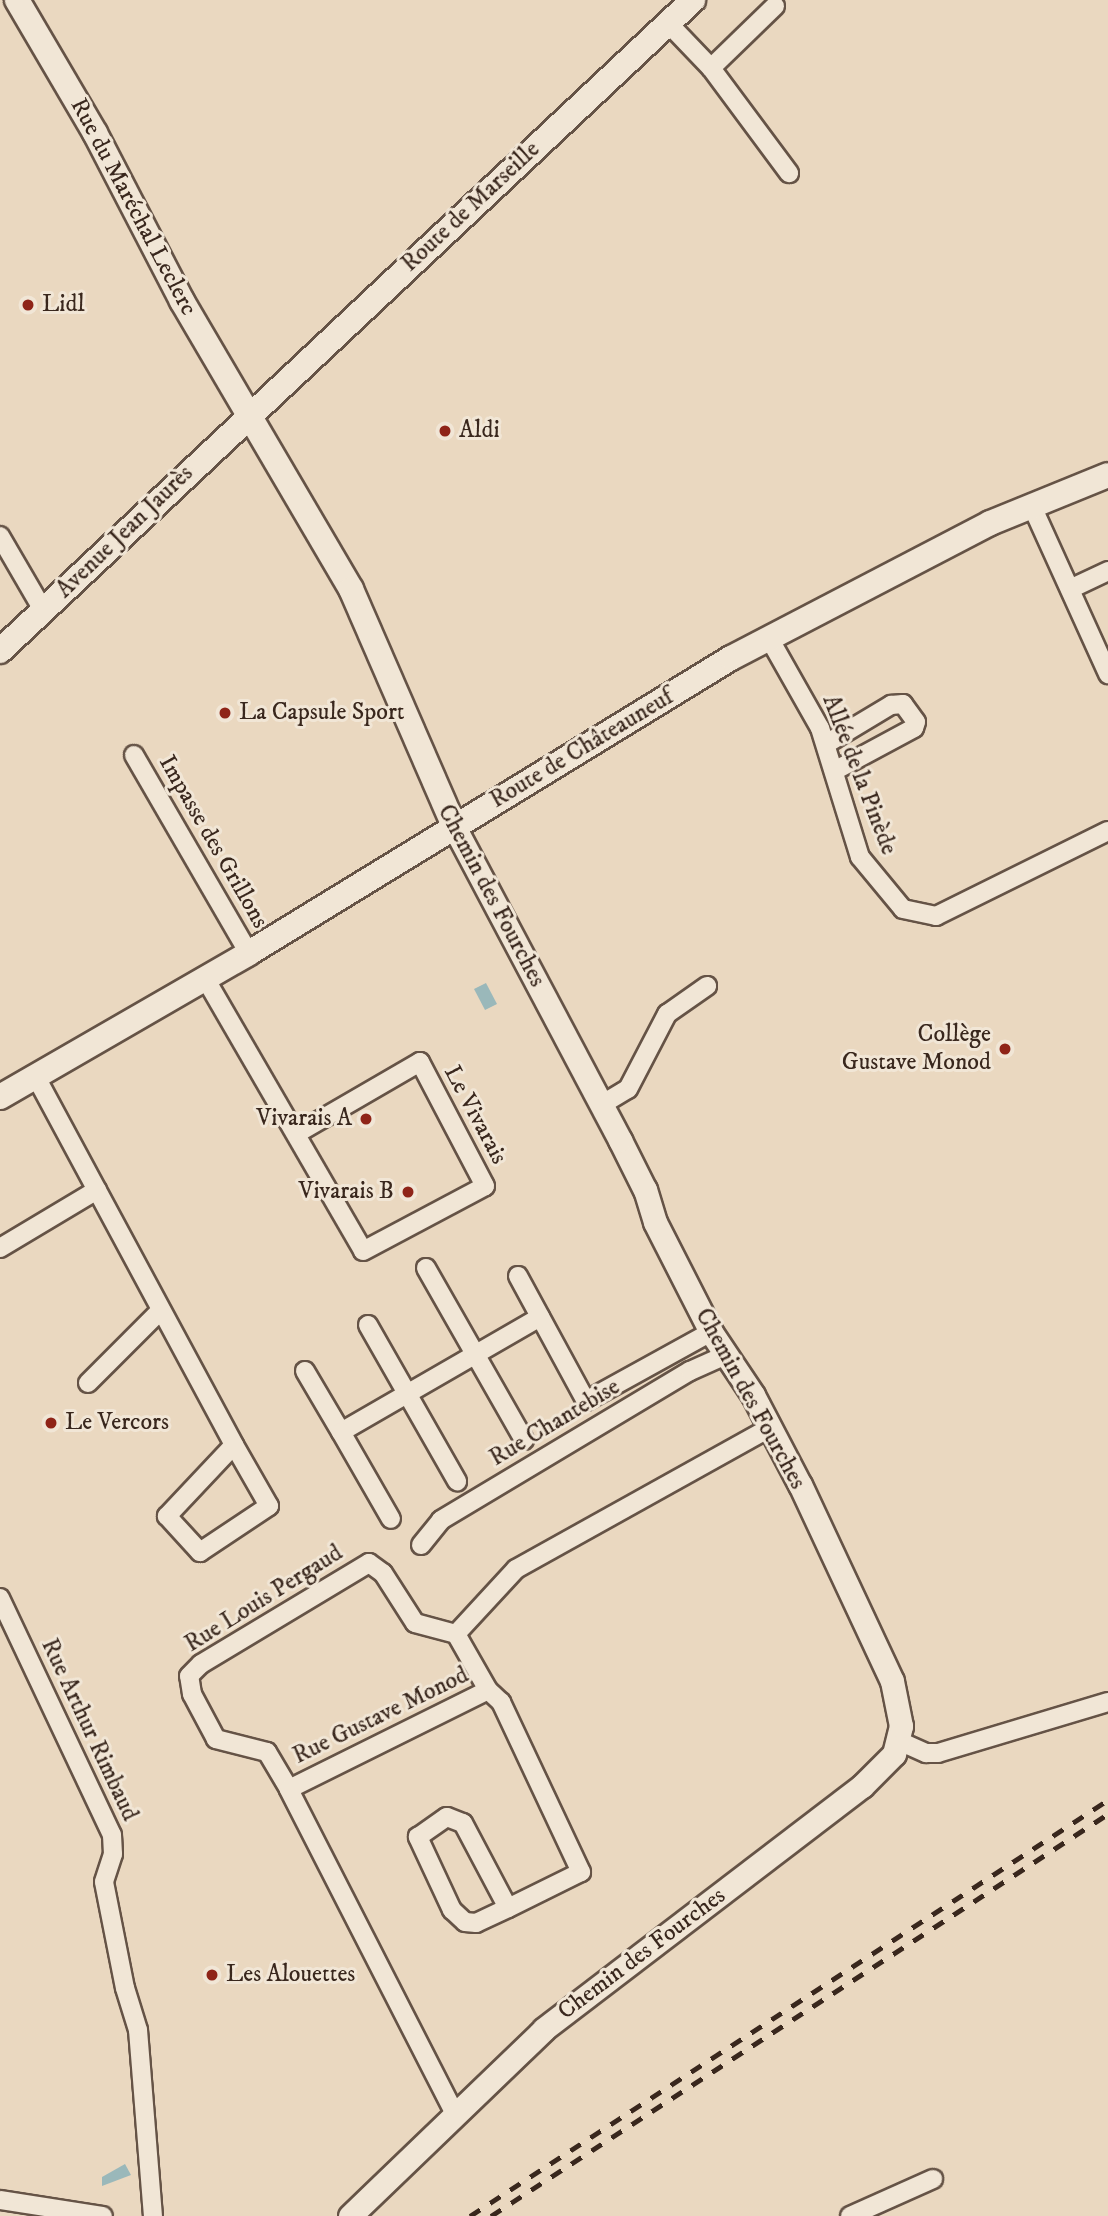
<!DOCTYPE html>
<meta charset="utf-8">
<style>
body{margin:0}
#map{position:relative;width:1108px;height:2216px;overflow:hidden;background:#ead8c0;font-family:"IM FELL DW Pica",serif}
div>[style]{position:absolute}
.water>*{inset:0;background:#9ab8ba}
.roads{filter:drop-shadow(2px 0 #655346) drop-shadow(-2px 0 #655346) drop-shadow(0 2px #655346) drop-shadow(0 -2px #655346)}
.minor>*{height:18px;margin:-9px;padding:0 9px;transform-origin:9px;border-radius:9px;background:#f1e6d6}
.tertiary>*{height:23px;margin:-11.5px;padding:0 11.5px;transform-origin:11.5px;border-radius:11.5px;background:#f1e6d6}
.secondary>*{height:24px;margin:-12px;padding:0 12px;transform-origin:12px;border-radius:12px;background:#f1e6d6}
.rail>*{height:5px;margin-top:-2.5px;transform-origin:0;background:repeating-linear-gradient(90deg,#39271d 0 12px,transparent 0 24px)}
.dots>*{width:19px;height:19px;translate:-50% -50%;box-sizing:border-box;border:4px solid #f1e6d6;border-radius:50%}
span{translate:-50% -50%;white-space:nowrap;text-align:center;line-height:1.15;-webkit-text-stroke:6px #f1e6d6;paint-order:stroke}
.street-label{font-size:24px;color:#39271d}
.poi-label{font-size:24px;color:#39271d}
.left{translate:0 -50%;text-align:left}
.right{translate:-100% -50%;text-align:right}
</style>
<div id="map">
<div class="water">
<div style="clip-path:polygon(486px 983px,497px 1004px,485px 1010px,474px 989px)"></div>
<div style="clip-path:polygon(125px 2164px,131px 2175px,102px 2186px,102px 2177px)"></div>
</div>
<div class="roads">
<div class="minor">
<div style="left:668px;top:23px;width:62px;rotate:46.3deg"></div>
<div style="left:711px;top:68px;width:89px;rotate:-44.1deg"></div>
<div style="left:711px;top:68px;width:131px;rotate:53.4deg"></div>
<div style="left:1031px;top:504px;width:187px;rotate:65.6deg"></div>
<div style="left:0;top:536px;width:86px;rotate:59.8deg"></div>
<div style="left:1070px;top:589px;width:42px;rotate:-25.3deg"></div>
<div style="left:769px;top:638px;width:103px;rotate:60.5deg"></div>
<div style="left:820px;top:728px;width:135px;rotate:72.8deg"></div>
<div style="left:860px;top:857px;width:67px;rotate:50.4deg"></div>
<div style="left:903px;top:909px;width:34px;rotate:12deg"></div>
<div style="left:936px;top:916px;width:192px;rotate:-26.3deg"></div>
<div style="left:826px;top:744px;width:76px;rotate:-31deg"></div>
<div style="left:891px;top:705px;width:12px;rotate:-5deg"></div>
<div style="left:903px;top:704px;width:22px;rotate:54deg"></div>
<div style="left:916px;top:722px;width:6px;rotate:108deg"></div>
<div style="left:914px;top:728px;width:91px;rotate:151.7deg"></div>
<div style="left:134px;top:755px;width:229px;rotate:59.9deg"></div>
<div style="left:205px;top:978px;width:315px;rotate:59.9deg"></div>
<div style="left:363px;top:1251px;width:138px;rotate:-28deg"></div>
<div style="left:485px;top:1186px;width:140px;rotate:-117.7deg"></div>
<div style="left:420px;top:1062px;width:143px;rotate:149.9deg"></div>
<div style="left:36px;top:1077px;width:418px;rotate:61.7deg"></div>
<div style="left:234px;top:1445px;width:98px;rotate:133.3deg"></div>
<div style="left:167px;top:1516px;width:49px;rotate:47.5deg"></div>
<div style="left:200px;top:1552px;width:83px;rotate:-33.7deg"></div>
<div style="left:269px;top:1506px;width:70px;rotate:-119.8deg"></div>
<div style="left:601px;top:1105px;width:31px;rotate:-31deg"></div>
<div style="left:628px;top:1089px;width:85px;rotate:-62.5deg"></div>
<div style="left:667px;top:1014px;width:49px;rotate:-35deg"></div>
<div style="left:0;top:1248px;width:113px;rotate:-30.9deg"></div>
<div style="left:426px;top:1268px;width:198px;rotate:60.3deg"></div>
<div style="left:518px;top:1276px;width:142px;rotate:61.5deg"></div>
<div style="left:586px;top:1401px;width:143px;rotate:-28.9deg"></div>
<div style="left:368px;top:1325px;width:180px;rotate:60.3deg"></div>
<div style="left:305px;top:1371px;width:71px;rotate:59.5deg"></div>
<div style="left:341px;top:1432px;width:230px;rotate:-30deg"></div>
<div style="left:88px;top:1383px;width:103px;rotate:-45deg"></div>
<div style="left:341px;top:1432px;width:100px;rotate:60.1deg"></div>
<div style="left:421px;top:1545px;width:32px;rotate:-51deg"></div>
<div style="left:441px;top:1520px;width:290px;rotate:-30.9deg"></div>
<div style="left:690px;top:1371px;width:37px;rotate:-24deg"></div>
<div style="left:0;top:1598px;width:262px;rotate:64.7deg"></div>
<div style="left:112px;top:1835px;width:19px;rotate:87deg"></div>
<div style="left:113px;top:1854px;width:29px;rotate:108deg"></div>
<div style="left:104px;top:1882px;width:108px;rotate:78.8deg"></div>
<div style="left:125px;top:1988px;width:44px;rotate:72.8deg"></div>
<div style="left:138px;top:2030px;width:187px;rotate:85.4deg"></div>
<div style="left:488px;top:1690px;width:64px;rotate:-119.7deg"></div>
<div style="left:456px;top:1634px;width:88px;rotate:-47.3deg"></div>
<div style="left:516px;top:1569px;width:290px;rotate:-29.1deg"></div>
<div style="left:899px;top:1741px;width:30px;rotate:24deg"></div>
<div style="left:926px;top:1753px;width:12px"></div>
<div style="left:938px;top:1753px;width:177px;rotate:-16.7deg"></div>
<div style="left:289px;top:1789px;width:43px;rotate:-120.7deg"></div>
<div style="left:267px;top:1752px;width:53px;rotate:-165.7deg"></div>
<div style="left:216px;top:1739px;width:51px;rotate:-118.1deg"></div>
<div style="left:192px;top:1694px;width:18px;rotate:-99deg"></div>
<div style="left:189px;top:1676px;width:17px;rotate:-45deg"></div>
<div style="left:201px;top:1664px;width:196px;rotate:-31deg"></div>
<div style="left:369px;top:1563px;width:17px;rotate:36deg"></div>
<div style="left:383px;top:1573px;width:59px;rotate:57.4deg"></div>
<div style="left:415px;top:1623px;width:42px;rotate:15deg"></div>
<div style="left:455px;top:2114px;width:365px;rotate:-117.1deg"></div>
<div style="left:289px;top:1789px;width:222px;rotate:-26.4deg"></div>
<div style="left:488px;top:1690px;width:18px;rotate:43deg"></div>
<div style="left:501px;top:1702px;width:188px;rotate:64.8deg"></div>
<div style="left:581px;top:1872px;width:81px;rotate:153.7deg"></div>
<div style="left:508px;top:1908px;width:35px;rotate:155deg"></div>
<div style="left:476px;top:1923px;width:11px;rotate:-175deg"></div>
<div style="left:465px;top:1922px;width:18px;rotate:-137deg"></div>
<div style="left:452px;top:1910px;width:81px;rotate:-115deg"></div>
<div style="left:418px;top:1837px;width:35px;rotate:-35deg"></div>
<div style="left:447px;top:1817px;width:17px;rotate:21deg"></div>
<div style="left:463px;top:1823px;width:96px;rotate:62.1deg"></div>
<div style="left:0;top:2200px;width:104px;rotate:8.8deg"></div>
<div style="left:850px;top:2216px;width:91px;rotate:-24deg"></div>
</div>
<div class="tertiary">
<div style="left:350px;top:2216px;width:269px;rotate:-43.9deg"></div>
<div style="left:544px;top:2029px;width:400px;rotate:-37.4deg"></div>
<div style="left:862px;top:1786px;width:45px;rotate:-45deg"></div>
<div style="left:894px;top:1754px;width:29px;rotate:-76deg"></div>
<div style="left:901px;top:1726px;width:46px;rotate:-101.3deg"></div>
<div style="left:892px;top:1681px;width:217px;rotate:-115.1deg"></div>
<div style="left:800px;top:1485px;width:102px;rotate:-117.6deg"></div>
<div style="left:753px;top:1395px;width:76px;rotate:-123.7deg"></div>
<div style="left:711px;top:1332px;width:123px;rotate:-117deg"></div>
<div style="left:655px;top:1222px;width:34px;rotate:-107deg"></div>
<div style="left:645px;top:1190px;width:56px;rotate:-116.6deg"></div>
<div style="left:620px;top:1140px;width:355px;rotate:-117.9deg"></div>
</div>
<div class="secondary">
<div style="left:17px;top:0;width:154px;rotate:59.6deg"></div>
<div style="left:95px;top:133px;width:189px;rotate:62.6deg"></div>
<div style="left:182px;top:301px;width:334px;rotate:59.6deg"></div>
<div style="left:351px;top:589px;width:258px;rotate:66.5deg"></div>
<div style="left:0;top:651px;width:951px;rotate:-43.21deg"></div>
<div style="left:0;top:1097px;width:288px;rotate:-30deg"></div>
<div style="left:249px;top:953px;width:565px;rotate:-31.47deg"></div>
<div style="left:731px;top:658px;width:292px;rotate:-27.5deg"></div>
<div style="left:990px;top:523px;width:127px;rotate:-22.1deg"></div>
</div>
</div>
<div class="rail">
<div style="left:470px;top:2216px;width:762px;rotate:-33.11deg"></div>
<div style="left:491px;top:2216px;width:736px;rotate:-33.09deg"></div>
</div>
<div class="dots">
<div style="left:28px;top:305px;background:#8f2418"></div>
<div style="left:445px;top:431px;background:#8f2418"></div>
<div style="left:225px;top:713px;background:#8f2418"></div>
<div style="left:1005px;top:1049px;background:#8f2418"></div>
<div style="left:366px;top:1119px;background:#8f2418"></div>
<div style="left:408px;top:1192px;background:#8f2418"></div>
<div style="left:51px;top:1423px;background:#8f2418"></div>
<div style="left:212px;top:1975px;background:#8f2418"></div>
</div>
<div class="street-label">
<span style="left:133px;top:207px;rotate:62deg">Rue du Maréchal Leclerc</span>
<span style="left:471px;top:207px;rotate:-43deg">Route de Marseille</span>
<span style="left:125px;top:532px;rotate:-44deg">Avenue Jean Jaurès</span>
<span style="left:582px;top:749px;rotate:-31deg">Route de Châteauneuf</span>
<span style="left:859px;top:775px;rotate:69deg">Allée de la Pinède</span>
<span style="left:213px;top:842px;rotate:60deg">Impasse des Grillons</span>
<span style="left:491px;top:896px;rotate:62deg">Chemin des Fourches</span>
<span style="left:475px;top:1115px;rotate:62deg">Le Vivarais</span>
<span style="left:750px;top:1399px;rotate:61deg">Chemin des Fourches</span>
<span style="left:555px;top:1423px;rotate:-31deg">Rue Chantebise</span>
<span style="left:264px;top:1599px;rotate:-32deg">Rue Louis Pergaud</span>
<span style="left:381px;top:1716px;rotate:-26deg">Rue Gustave Monod</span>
<span style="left:89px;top:1730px;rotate:65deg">Rue Arthur Rimbaud</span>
<span style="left:642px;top:1954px;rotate:-37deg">Chemin des Fourches</span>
</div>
<div class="poi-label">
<span class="left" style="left:42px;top:305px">Lidl</span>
<span class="left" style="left:459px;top:431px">Aldi</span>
<span class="left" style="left:239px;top:713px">La Capsule Sport</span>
<span class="right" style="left:991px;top:1049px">Collège<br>Gustave Monod</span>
<span class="right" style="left:352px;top:1119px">Vivarais A</span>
<span class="right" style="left:394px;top:1192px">Vivarais B</span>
<span class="left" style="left:65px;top:1423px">Le Vercors</span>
<span class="left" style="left:226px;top:1975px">Les Alouettes</span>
</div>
</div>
